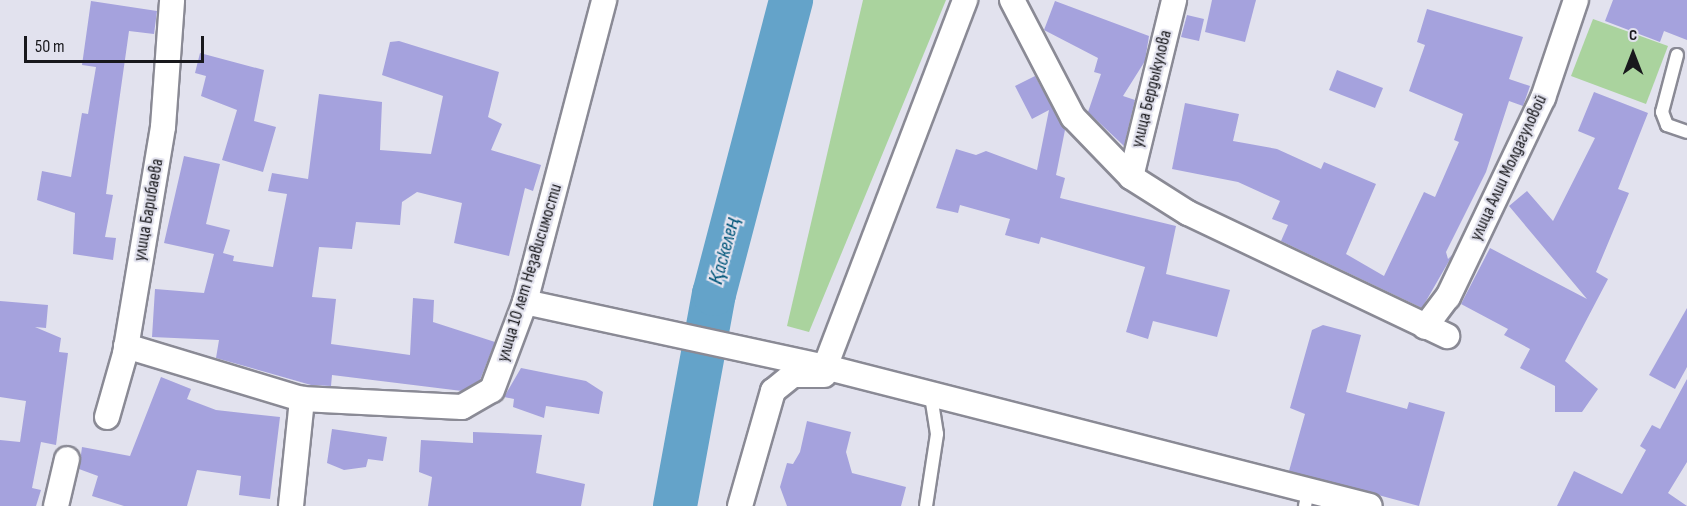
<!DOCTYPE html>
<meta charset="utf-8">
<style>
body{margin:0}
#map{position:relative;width:1687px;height:506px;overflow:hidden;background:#e2e2ee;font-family:"Sofia Sans Condensed",sans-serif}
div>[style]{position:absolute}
.green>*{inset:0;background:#aad39e}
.river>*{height:44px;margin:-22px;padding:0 22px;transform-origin:22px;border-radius:22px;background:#64a3c9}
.building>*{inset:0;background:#a5a2dd}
.roads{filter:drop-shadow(2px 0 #8a8a95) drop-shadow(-2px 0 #8a8a95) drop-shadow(0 2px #8a8a95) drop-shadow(0 -2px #8a8a95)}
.service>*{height:12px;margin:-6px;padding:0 6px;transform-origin:6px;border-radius:6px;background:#fff}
.minor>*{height:24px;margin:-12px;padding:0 12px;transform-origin:12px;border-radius:12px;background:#fff}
span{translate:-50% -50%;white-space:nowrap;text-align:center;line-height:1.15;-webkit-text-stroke:4.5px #e2e2ee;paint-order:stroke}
.street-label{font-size:18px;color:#18181c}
.water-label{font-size:20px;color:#00567a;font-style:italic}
.north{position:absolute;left:1603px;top:24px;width:60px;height:60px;-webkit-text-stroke:4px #e2e2ee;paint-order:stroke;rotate:0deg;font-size:16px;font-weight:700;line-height:24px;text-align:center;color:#18181c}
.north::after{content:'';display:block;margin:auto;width:21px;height:27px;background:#18181c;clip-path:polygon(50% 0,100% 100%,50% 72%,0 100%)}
.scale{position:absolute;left:24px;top:36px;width:180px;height:27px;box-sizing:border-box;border:3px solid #18181c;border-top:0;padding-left:8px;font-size:18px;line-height:21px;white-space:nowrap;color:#18181c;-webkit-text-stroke:4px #e2e2ee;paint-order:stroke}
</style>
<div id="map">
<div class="green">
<div style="clip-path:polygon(863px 0,946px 0,809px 332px,787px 326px)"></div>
<div style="clip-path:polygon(1593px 19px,1668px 46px,1646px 104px,1571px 76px)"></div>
</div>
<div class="river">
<div style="left:675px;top:506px;width:216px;rotate:-79.6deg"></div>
<div style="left:714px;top:294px;width:304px;rotate:-75.3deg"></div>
</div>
<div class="building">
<div style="clip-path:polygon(1212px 0,1256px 0,1245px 42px,1205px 32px)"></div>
<div style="clip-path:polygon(1613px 0,1687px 0,1687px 40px,1664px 31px,1660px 42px,1605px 21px)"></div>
<div style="clip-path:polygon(91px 1px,157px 11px,154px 34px,129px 31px,106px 194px,113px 195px,105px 237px,116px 238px,113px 260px,73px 254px,75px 213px,37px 200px,42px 171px,71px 177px,82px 113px,88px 114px,96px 67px,82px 65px)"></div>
<div style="clip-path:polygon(1055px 1px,1149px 36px,1145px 61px,1123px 96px,1135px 100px,1124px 146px,1088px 112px,1101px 74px,1094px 72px,1098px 58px,1044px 30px)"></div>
<div style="clip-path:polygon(1427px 9px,1523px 37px,1509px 79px,1530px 86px,1523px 106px,1509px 101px,1486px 172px,1446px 252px,1448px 259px,1453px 254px,1422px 308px,1281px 241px,1288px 225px,1272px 219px,1280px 201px,1238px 182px,1172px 169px,1185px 103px,1239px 114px,1233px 141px,1277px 149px,1321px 169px,1324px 162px,1376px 184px,1346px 254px,1384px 276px,1424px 192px,1435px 197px,1459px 142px,1454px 140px,1463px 114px,1409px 91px,1425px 45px,1417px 42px)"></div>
<div style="clip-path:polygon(1187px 15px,1204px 19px,1199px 41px,1181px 37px)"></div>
<div style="clip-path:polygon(399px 41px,499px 72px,488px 117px,502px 124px,491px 150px,541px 165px,533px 191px,525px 188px,509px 256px,454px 243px,462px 203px,417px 192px,402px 202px,400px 225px,356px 222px,352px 249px,319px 247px,312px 297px,336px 299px,331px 344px,410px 355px,413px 298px,434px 300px,433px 322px,495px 342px,480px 380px,462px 391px,332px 375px,331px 386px,311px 385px,216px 358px,219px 340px,152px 337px,155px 289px,204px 293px,214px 254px,164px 243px,184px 156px,220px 164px,206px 224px,230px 230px,223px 253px,234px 256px,233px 261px,273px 267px,287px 194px,268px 191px,272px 173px,308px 179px,319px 94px,382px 102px,380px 150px,431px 154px,443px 96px,382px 75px,390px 42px)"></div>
<div style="clip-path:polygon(200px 53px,264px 70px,254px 121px,276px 127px,263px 172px,222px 160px,237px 110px,201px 96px,206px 76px,195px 73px)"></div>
<div style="clip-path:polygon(1337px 70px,1383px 88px,1375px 108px,1329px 90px)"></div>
<div style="clip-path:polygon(1035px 76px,1065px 130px,1056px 175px,1065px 178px,1060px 198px,1176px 226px,1166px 274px,1230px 290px,1217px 337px,1153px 321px,1148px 339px,1126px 332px,1145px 267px,1041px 237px,1039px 244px,1005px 235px,1010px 219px,960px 205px,958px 213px,936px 208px,956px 149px,976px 155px,986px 151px,1037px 170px,1049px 110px,1032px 119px,1015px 86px)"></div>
<div style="clip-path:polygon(1594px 92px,1648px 113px,1618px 189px,1629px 193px,1596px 272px,1608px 279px,1565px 361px,1598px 389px,1582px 412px,1555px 412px,1555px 386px,1520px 368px,1530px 349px,1504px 335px,1508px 329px,1461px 304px,1490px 248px,1587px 299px,1509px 206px,1527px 191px,1553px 221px,1595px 138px,1578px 131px)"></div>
<div style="clip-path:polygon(0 301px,48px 305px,46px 328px,35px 327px,61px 338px,59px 352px,68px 353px,56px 445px,41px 442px,32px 488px,41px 490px,36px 506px,0 506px,0 440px,20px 442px,26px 401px,0 397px)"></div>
<div style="clip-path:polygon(1687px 308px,1687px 367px,1675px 389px,1649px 375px)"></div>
<div style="clip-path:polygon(1323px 325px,1361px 335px,1346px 392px,1407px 409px,1409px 402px,1445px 412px,1419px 506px,1289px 471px,1305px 414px,1290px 408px,1312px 330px)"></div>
<div style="clip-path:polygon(521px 368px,586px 381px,603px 392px,599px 414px,546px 406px,544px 418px,513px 407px,514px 399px,504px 397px)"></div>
<div style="clip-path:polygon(161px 377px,191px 389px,187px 399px,216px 410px,280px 417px,270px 499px,239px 495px,241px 476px,197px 470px,187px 506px,124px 506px,92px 496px,98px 476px,79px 469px,82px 447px,130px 456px)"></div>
<div style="clip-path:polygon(1687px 379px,1687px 462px,1668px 493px,1687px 506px,1557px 506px,1574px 471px,1622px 494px,1646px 450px,1640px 446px,1652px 425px,1660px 429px)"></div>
<div style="clip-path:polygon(807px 421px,851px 432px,846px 452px,852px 473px,906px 487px,901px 506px,787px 506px,780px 487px,787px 463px,793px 464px,800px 452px)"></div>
<div style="clip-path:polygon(332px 429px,387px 437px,383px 461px,368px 459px,366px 467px,344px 470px,327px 463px)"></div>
<div style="clip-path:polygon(473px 432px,542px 435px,536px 473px,585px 484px,581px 506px,428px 506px,432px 477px,419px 472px,421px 440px,473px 443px)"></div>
</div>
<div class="roads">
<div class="service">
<div style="left:1677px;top:55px;width:59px;rotate:104.7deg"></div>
<div style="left:1662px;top:112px;width:14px;rotate:69deg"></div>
<div style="left:1667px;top:125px;width:21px;rotate:19deg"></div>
<div style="left:926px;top:506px;width:73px;rotate:-81.3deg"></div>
<div style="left:937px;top:434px;width:39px;rotate:-99deg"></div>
<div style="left:1305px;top:506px;width:15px;rotate:-79deg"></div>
</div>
<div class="minor">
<div style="left:1012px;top:0;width:132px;rotate:62.5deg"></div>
<div style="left:1073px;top:117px;width:83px;rotate:46deg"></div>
<div style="left:1131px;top:177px;width:67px;rotate:32.3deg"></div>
<div style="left:1188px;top:213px;width:287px;rotate:25.4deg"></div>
<div style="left:1131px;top:177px;width:182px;rotate:-76.3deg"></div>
<div style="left:525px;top:302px;width:307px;rotate:12.2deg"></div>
<div style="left:825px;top:367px;width:562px;rotate:14.31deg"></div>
<div style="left:1425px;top:327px;width:38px;rotate:-53deg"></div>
<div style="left:1448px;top:297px;width:221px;rotate:-64.5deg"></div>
<div style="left:1543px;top:98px;width:103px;rotate:-71.4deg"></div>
<div style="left:126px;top:346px;width:184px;rotate:16.8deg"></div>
<div style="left:825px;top:367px;width:393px;rotate:-69.1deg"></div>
<div style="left:107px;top:417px;width:66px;rotate:-74.1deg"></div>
<div style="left:125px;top:354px;width:230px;rotate:-80.5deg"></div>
<div style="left:163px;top:127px;width:127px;rotate:-85.9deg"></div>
<div style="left:56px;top:506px;width:48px;rotate:-76.8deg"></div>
<div style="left:291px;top:506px;width:108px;rotate:-84.1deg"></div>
<div style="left:302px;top:399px;width:160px;rotate:2.9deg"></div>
<div style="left:462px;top:407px;width:34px;rotate:-30deg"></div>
<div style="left:492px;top:390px;width:94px;rotate:-69.4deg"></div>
<div style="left:525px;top:302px;width:312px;rotate:-75.3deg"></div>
<div style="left:740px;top:506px;width:120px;rotate:-74deg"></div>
<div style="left:773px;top:391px;width:26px;rotate:-39deg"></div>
<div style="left:793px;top:375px;width:31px"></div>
</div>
</div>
<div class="street-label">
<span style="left:1152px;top:89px;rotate:-76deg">улица Бердыкулова</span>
<span style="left:1509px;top:168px;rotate:-65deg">улица Алии Молдагуловой</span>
<span style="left:149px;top:210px;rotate:-80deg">улица Барибаева</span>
<span style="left:530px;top:273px;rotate:-73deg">улица 10 лет Независимости</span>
</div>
<div class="water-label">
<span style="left:725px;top:251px;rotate:-75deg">Қаскелең</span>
</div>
<div class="north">С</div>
<div class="scale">50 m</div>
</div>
